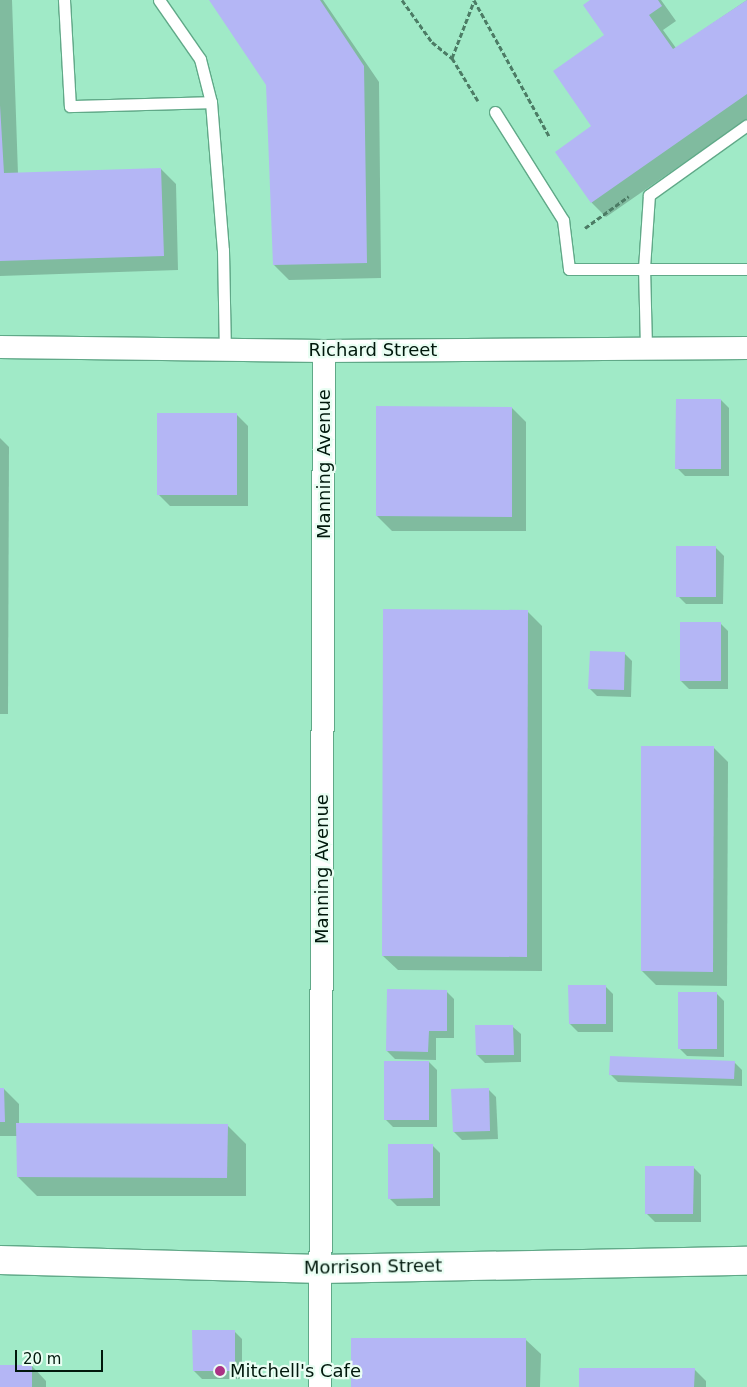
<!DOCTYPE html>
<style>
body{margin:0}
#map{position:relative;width:747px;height:1387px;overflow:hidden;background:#a0eac7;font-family:"DejaVu Sans",sans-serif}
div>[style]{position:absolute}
.shadow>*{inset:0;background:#0003}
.building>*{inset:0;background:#b4b6f5}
.path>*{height:3px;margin-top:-1.5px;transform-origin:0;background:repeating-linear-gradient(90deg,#4c7c65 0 5px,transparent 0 7.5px)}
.roads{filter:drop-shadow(1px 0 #60a988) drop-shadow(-1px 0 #60a988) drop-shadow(0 1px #60a988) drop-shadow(0 -1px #60a988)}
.service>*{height:11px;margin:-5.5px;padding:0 5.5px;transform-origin:5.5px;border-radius:5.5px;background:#fff}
.minor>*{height:22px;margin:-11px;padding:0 11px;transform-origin:11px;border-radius:11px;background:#fff}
.secondary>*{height:28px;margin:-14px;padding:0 14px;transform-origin:14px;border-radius:14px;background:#fff}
.dots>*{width:14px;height:14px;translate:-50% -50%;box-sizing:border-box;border:2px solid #e9fef3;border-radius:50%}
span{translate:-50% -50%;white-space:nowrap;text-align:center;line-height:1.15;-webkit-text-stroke:4.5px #e9fef3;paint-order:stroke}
.street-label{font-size:18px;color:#00180c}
.poi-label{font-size:18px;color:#00180c}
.left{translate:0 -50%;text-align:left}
.scale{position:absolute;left:15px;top:1350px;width:88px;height:22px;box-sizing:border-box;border:2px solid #00180c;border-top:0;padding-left:6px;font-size:15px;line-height:18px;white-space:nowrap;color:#00180c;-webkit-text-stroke:4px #e9fef3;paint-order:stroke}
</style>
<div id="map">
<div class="shadow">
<div style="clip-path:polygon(0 0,12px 0,18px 174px,161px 169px,176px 184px,178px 270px,0 276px)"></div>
<div style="clip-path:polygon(210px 0,323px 0,379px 82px,381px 278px,289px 280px,274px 265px,267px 85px)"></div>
<div style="clip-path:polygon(592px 0,661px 0,676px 21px,663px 30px,676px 48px,747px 0,747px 119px,606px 217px,592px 203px,556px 152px,593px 126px,606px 35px)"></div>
<div style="clip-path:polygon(721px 400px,729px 408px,729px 476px,685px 476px,677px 468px)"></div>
<div style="clip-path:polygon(512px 408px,526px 422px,526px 531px,392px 531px,377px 516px)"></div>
<div style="clip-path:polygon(236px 414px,248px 426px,248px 506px,170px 506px,158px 494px)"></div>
<div style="clip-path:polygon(0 438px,9px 447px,8px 714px,0 714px)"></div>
<div style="clip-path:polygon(716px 548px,724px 556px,723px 604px,686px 604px,678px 596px)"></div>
<div style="clip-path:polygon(527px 611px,542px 626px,542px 971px,398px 970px,383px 956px)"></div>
<div style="clip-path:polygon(720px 623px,728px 631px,728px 689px,689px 689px,681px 681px)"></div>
<div style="clip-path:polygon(624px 653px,632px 661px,631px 697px,597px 696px,589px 688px)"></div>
<div style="clip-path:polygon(714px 748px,728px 762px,727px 986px,656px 985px,642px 971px)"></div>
<div style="clip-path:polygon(605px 986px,613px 994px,613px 1032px,578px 1032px,570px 1024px)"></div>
<div style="clip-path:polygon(446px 991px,454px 999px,454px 1038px,436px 1038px,436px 1060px,395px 1059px,387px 1051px)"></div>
<div style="clip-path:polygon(716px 993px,724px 1001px,724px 1057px,687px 1056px,679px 1048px)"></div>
<div style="clip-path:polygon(513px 1027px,521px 1034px,521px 1062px,485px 1063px,477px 1055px)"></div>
<div style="clip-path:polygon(429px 1062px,437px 1070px,437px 1127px,393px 1127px,385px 1119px)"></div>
<div style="clip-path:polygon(734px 1062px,742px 1070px,742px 1086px,618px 1082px,610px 1074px)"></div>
<div style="clip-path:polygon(0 1089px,4px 1089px,19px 1104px,19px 1124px,227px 1125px,246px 1144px,246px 1196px,37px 1196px,18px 1177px,18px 1136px,0 1136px)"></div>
<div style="clip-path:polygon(488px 1089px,496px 1097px,498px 1139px,462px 1140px,454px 1132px)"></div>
<div style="clip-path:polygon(432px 1145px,440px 1153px,440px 1206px,397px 1206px,389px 1198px)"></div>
<div style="clip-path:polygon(693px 1167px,701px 1175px,701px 1222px,655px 1222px,647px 1214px)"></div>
<div style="clip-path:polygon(234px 1331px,242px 1339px,242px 1379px,202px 1379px,194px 1371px)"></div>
<div style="clip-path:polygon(526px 1340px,541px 1354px,540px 1387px,353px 1387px)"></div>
<div style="clip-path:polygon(0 1366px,32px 1366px,46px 1381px,46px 1387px,0 1387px)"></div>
<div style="clip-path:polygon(694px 1369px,706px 1381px,706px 1387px,580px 1387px)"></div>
</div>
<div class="building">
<div style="clip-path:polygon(209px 0,320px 0,364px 66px,367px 263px,273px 265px,266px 85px)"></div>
<div style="clip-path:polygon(590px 0,658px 0,662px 6px,649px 15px,673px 49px,747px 0,747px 94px,591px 203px,555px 152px,591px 126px,553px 71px,604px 35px,583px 5px)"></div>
<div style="clip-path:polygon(0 105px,4px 173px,161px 168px,164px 256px,0 261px)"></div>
<div style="clip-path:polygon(676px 399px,721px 399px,721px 469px,675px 469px)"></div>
<div style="clip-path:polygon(376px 406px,512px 407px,512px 517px,376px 516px)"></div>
<div style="clip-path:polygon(157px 413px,237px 413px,237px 495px,157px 495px)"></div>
<div style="clip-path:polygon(676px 546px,716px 546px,716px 597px,676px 597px)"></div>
<div style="clip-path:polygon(383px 609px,528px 610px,527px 957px,382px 956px)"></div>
<div style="clip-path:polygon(680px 622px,721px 622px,721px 681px,680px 681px)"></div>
<div style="clip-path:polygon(590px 651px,625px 652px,624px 690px,588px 689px)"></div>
<div style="clip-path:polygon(641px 746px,714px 746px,713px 972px,641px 971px)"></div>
<div style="clip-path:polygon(568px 985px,606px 985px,606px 1024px,569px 1024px)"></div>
<div style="clip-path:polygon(387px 989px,447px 990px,447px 1031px,429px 1031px,428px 1052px,386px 1051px)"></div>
<div style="clip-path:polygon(678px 992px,717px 992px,717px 1049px,678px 1049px)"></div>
<div style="clip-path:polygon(475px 1025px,513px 1025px,514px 1055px,476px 1055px)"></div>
<div style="clip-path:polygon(610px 1056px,735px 1061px,734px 1079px,609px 1075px)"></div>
<div style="clip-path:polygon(384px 1061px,429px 1061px,429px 1120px,384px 1120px)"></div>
<div style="clip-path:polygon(0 1088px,4px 1088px,5px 1122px,0 1122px)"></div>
<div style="clip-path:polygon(489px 1088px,490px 1131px,453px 1132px,451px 1089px)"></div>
<div style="clip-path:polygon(16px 1123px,228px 1124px,227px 1178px,17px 1177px)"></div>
<div style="clip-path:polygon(388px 1144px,433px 1144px,433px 1198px,388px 1199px)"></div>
<div style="clip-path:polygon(645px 1166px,694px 1166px,693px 1214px,645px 1214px)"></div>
<div style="clip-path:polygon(192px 1330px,235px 1330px,235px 1371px,193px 1371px)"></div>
<div style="clip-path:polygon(351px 1338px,526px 1338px,526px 1387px,351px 1387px)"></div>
<div style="clip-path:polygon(0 1365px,32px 1365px,32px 1387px,0 1387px)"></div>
<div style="clip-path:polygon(579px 1368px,695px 1368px,694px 1387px,579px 1387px)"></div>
</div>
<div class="path">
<div style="left:402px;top:0;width:52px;rotate:54.5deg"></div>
<div style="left:432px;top:42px;width:26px;rotate:39deg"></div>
<div style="left:452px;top:58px;width:50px;rotate:58.8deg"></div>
<div style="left:474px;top:0;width:155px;rotate:61.1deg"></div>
<div style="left:452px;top:58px;width:61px;rotate:-68.9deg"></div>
<div style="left:585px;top:228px;width:54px;rotate:-36deg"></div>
</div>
<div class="roads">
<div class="service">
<div style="left:64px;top:0;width:106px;rotate:86.8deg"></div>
<div style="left:70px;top:106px;width:141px;rotate:-1.6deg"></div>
<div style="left:159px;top:0;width:72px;rotate:55.2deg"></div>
<div style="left:200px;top:59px;width:44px;rotate:75.7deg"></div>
<div style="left:211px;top:102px;width:148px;rotate:85.4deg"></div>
<div style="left:223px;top:250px;width:100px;rotate:88.9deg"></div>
<div style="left:495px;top:112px;width:128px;rotate:57.8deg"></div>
<div style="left:563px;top:220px;width:49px;rotate:83deg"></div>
<div style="left:569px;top:269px;width:178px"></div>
<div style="left:646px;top:348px;width:80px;rotate:-91.4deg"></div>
<div style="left:644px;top:268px;width:73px;rotate:-86.1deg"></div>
<div style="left:649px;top:195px;width:120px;rotate:-35.5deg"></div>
</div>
<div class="minor">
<div style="left:0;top:347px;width:324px;rotate:0.7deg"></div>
<div style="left:324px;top:351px;width:423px;rotate:-0.4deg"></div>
<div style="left:320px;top:1387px;width:1036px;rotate:-89.78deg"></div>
</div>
<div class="secondary">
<div style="left:0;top:1260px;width:321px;rotate:1.6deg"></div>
<div style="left:321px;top:1269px;width:426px;rotate:-1.1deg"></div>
</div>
</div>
<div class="dots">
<div style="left:220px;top:1371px;background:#ac3285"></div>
</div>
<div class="street-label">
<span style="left:373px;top:350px">Richard Street</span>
<span style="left:324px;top:464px;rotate:-90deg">Manning Avenue</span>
<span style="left:322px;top:869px;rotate:-90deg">Manning Avenue</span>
<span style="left:373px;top:1267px;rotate:-1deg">Morrison Street</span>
</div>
<div class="poi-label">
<span class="left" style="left:230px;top:1371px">Mitchell's Cafe</span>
</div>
<div class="scale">20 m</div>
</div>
